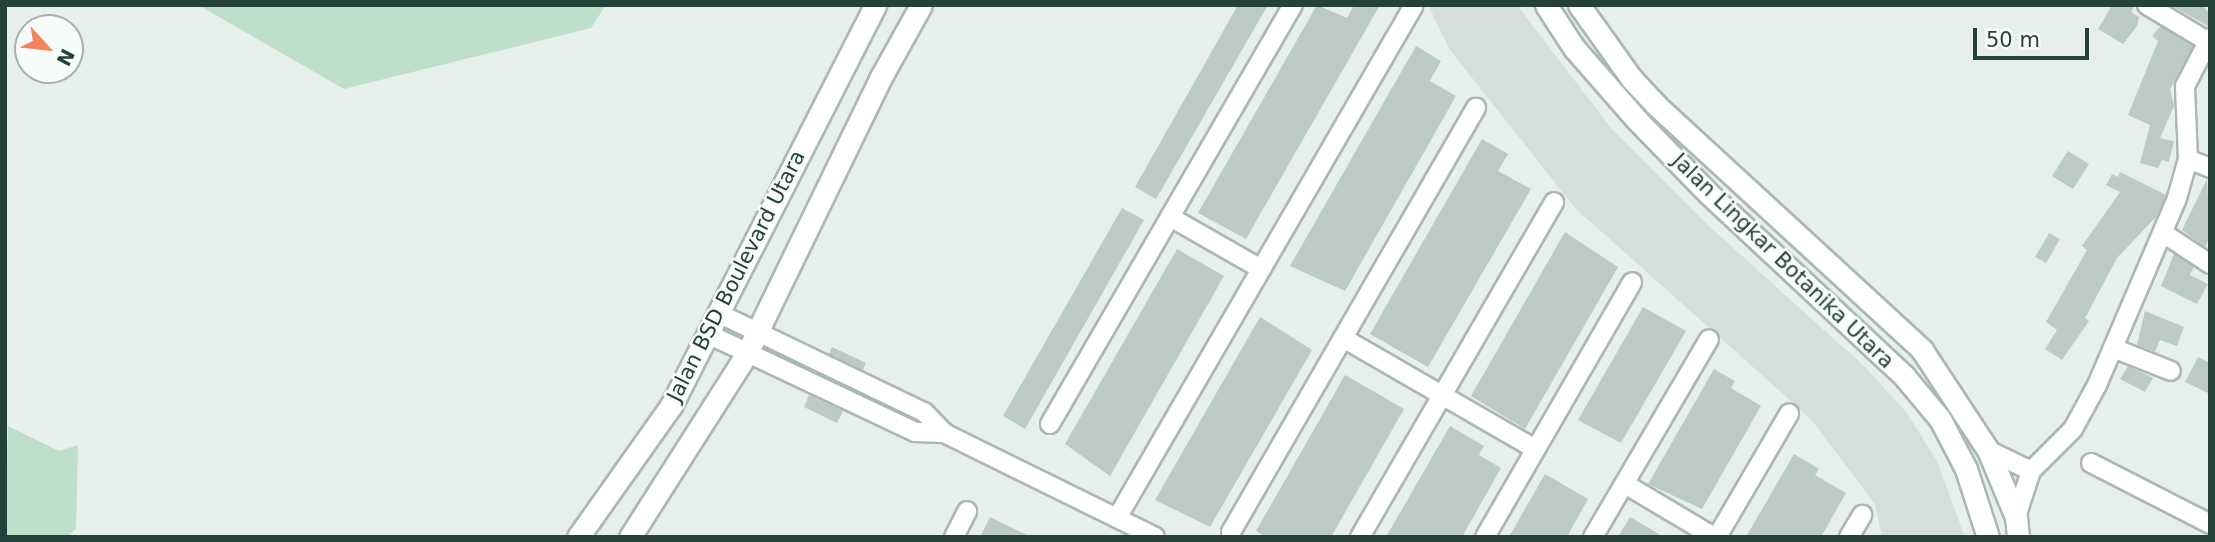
<!DOCTYPE html>
<style>
body{margin:0}
#map{position:relative;width:2215px;height:542px;overflow:hidden;background:#e6efeb;font-family:"DejaVu Sans",sans-serif}
div>[style]{position:absolute}
.built>*{inset:0;background:#d4dfda}
.green>*{inset:0;background:#bfe0c8}
.building>*{inset:0;background:#bbcac4}
.roads{filter:drop-shadow(2px 0 #a8b8b2) drop-shadow(-2px 0 #a8b8b2) drop-shadow(0 2px #a8b8b2) drop-shadow(0 -2px #a8b8b2)}
.street>*{height:18px;margin:-9px;padding:0 9px;transform-origin:9px;border-radius:9px;background:#fff}
.secondary>*{height:21px;margin:-10.5px;padding:0 10.5px;transform-origin:10.5px;border-radius:10.5px;background:#fff}
span{translate:-50% -50%;white-space:nowrap;text-align:center;line-height:1.15;-webkit-text-stroke:5px #f7fbf9;paint-order:stroke}
.street-label{font-size:21px;color:#24423a}
.frame{position:absolute;inset:0;border:7px solid #24423a;pointer-events:none}
.north{position:absolute;left:14px;top:14px;width:70px;height:70px;box-sizing:border-box;background:#f7fbf9;border:2px solid #a3b1ad;border-radius:50%;rotate:117deg;font-size:19px;font-weight:700;line-height:28px;text-align:center;color:#24423a}
.north::after{content:'';display:block;margin:auto;width:24px;height:32px;background:#f4845f;clip-path:polygon(50% 0,100% 100%,50% 72%,0 100%)}
.scale{position:absolute;left:1973px;top:28px;width:116px;height:32px;box-sizing:border-box;border:4px solid #24423a;border-top:0;padding-left:9px;font-size:21px;line-height:24px;white-space:nowrap;color:#24423a;-webkit-text-stroke:5px #f7fbf9;paint-order:stroke}
</style>
<div id="map">
<div class="built">
<div style="clip-path:polygon(1428px 5px,1517px 5px,1611px 128px,1709px 226px,1866px 368px,1907px 413px,1937px 461px,1965px 537px,1882px 537px,1875px 504px,1810px 418px,1575px 208px,1450px 50px)"></div>
</div>
<div class="green">
<div style="clip-path:polygon(198px 5px,606px 5px,591px 28px,344px 89px)"></div>
<div style="clip-path:polygon(8px 426px,59px 451px,78px 445px,76px 529px,67px 537px,5px 537px)"></div>
</div>
<div class="building">
<div style="clip-path:polygon(1238px 5px,1268px 5px,1156px 199px,1135px 187px)"></div>
<div style="clip-path:polygon(1317px 5px,1347px 18px,1354px 5px,1380px 5px,1246px 239px,1198px 213px)"></div>
<div style="clip-path:polygon(2112px 5px,2135px 5px,2131px 12px,2139px 17px,2137px 26px,2123px 44px,2098px 29px)"></div>
<div style="clip-path:polygon(2170px 5px,2202px 5px,2210px 14px,2210px 27px)"></div>
<div style="clip-path:polygon(2161px 26px,2193px 46px,2170px 89px,2174px 106px,2160px 138px,2174px 141px,2169px 162px,2162px 160px,2158px 168px,2140px 163px,2150px 125px,2128px 115px,2158px 41px,2152px 36px)"></div>
<div style="clip-path:polygon(1416px 46px,1441px 61px,1430px 81px,1456px 96px,1345px 291px,1290px 266px)"></div>
<div style="clip-path:polygon(1482px 139px,1508px 154px,1498px 171px,1531px 189px,1428px 367px,1370px 334px)"></div>
<div style="clip-path:polygon(2068px 151px,2089px 164px,2073px 189px,2052px 176px)"></div>
<div style="clip-path:polygon(2120px 172px,2166px 195px,2156px 217px,2117px 258px,2085px 318px,2089px 321px,2062px 360px,2045px 349px,2057px 330px,2046px 322px,2087px 250px,2082px 246px,2120px 192px,2106px 185px,2112px 174px,2118px 177px)"></div>
<div style="clip-path:polygon(2207px 179px,2210px 237px,2205px 247px,2182px 230px)"></div>
<div style="clip-path:polygon(1122px 208px,1144px 220px,1025px 429px,1003px 416px)"></div>
<div style="clip-path:polygon(1565px 232px,1618px 267px,1525px 429px,1471px 396px)"></div>
<div style="clip-path:polygon(2049px 233px,2060px 239px,2046px 263px,2035px 257px)"></div>
<div style="clip-path:polygon(1177px 249px,1224px 276px,1110px 476px,1065px 444px)"></div>
<div style="clip-path:polygon(2174px 254px,2194px 267px,2190px 275px,2208px 284px,2197px 304px,2161px 286px)"></div>
<div style="clip-path:polygon(1643px 307px,1686px 331px,1621px 443px,1578px 420px)"></div>
<div style="clip-path:polygon(2145px 311px,2184px 327px,2177px 346px,2160px 340px,2155px 352px,2137px 345px)"></div>
<div style="clip-path:polygon(1260px 317px,1312px 350px,1210px 527px,1155px 500px)"></div>
<div style="clip-path:polygon(832px 347px,866px 363px,863px 370px,829px 354px)"></div>
<div style="clip-path:polygon(2198px 357px,2210px 363px,2210px 394px,2185px 382px)"></div>
<div style="clip-path:polygon(2128px 366px,2153px 378px,2145px 392px,2120px 379px)"></div>
<div style="clip-path:polygon(1714px 369px,1735px 381px,1731px 388px,1761px 406px,1702px 509px,1648px 484px)"></div>
<div style="clip-path:polygon(1345px 375px,1404px 409px,1331px 537px,1266px 537px,1256px 531px)"></div>
<div style="clip-path:polygon(809px 395px,843px 411px,837px 423px,804px 407px)"></div>
<div style="clip-path:polygon(1450px 426px,1484px 446px,1479px 455px,1501px 468px,1462px 537px,1386px 537px)"></div>
<div style="clip-path:polygon(1794px 454px,1819px 469px,1815px 475px,1846px 493px,1821px 537px,1746px 537px)"></div>
<div style="clip-path:polygon(1545px 474px,1588px 499px,1579px 515px,1567px 537px,1509px 537px)"></div>
<div style="clip-path:polygon(990px 517px,1031px 537px,980px 537px)"></div>
<div style="clip-path:polygon(1630px 517px,1664px 537px,1618px 537px)"></div>
</div>
<div class="roads">
<div class="street">
<div style="left:2147px;top:5px;width:70px;rotate:31deg"></div>
<div style="left:2188px;top:159px;width:24px;rotate:22deg"></div>
<div style="left:1170px;top:217px;width:105px;rotate:29.7deg"></div>
<div style="left:2163px;top:233px;width:56px;rotate:33.4deg"></div>
<div style="left:720px;top:314px;width:226px;rotate:25.7deg"></div>
<div style="left:924px;top:412px;width:29px;rotate:46deg"></div>
<div style="left:944px;top:433px;width:235px;rotate:26.2deg"></div>
<div style="left:710px;top:335px;width:227px;rotate:25.3deg"></div>
<div style="left:915px;top:432px;width:29px;rotate:2deg"></div>
<div style="left:1343px;top:338px;width:222px;rotate:30deg"></div>
<div style="left:2113px;top:348px;width:62px;rotate:21.6deg"></div>
<div style="left:1050px;top:424px;width:484px;rotate:-59.9deg"></div>
<div style="left:1988px;top:450px;width:48px;rotate:26deg"></div>
<div style="left:2091px;top:463px;width:134px;rotate:27.1deg"></div>
<div style="left:1625px;top:484px;width:104px;rotate:30.8deg"></div>
<div style="left:2016px;top:517px;width:48px;rotate:-71.9deg"></div>
<div style="left:2031px;top:471px;width:59px;rotate:-45deg"></div>
<div style="left:2073px;top:429px;width:50px;rotate:-61.4deg"></div>
<div style="left:2097px;top:385px;width:203px;rotate:-66.8deg"></div>
<div style="left:2177px;top:198px;width:41px;rotate:-74.2deg"></div>
<div style="left:2188px;top:159px;width:73px;rotate:-92.4deg"></div>
<div style="left:2185px;top:86px;width:54px;rotate:-62.5deg"></div>
<div style="left:1117px;top:518px;width:591px;rotate:-59.92deg"></div>
<div style="left:1231px;top:532px;width:490px;rotate:-60deg"></div>
<div style="left:954px;top:537px;width:29px;rotate:-63deg"></div>
<div style="left:1360px;top:537px;width:387px;rotate:-59.9deg"></div>
<div style="left:1485px;top:537px;width:294px;rotate:-60deg"></div>
<div style="left:1593px;top:537px;width:229px;rotate:-59.6deg"></div>
<div style="left:1717px;top:537px;width:143px;rotate:-59.7deg"></div>
<div style="left:1849px;top:537px;width:26px;rotate:-59deg"></div>
</div>
<div class="secondary">
<div style="left:1546px;top:5px;width:51px;rotate:56.9deg"></div>
<div style="left:1574px;top:48px;width:96px;rotate:48.8deg"></div>
<div style="left:1637px;top:120px;width:103px;rotate:45.8deg"></div>
<div style="left:1709px;top:194px;width:267px;rotate:43deg"></div>
<div style="left:1904px;top:376px;width:56px;rotate:50.1deg"></div>
<div style="left:1940px;top:419px;width:56px;rotate:62.5deg"></div>
<div style="left:1966px;top:469px;width:71px;rotate:72.1deg"></div>
<div style="left:1579px;top:5px;width:90px;rotate:54.5deg"></div>
<div style="left:1631px;top:78px;width:37px;rotate:47deg"></div>
<div style="left:1656px;top:105px;width:362px;rotate:42.6deg"></div>
<div style="left:1922px;top:350px;width:120px;rotate:56.6deg"></div>
<div style="left:1988px;top:450px;width:73px;rotate:67.3deg"></div>
<div style="left:2016px;top:517px;width:20px;rotate:84deg"></div>
<div style="left:578px;top:537px;width:163px;rotate:-54.7deg"></div>
<div style="left:672px;top:404px;width:448px;rotate:-63deg"></div>
<div style="left:630px;top:537px;width:218px;rotate:-57.5deg"></div>
<div style="left:747px;top:353px;width:307px;rotate:-64.1deg"></div>
<div style="left:881px;top:77px;width:82px;rotate:-60.9deg"></div>
</div>
</div>
<div class="street-label">
<span style="left:1783px;top:261px;rotate:44deg">Jalan Lingkar Botanika Utara</span>
<span style="left:736px;top:276px;rotate:-63deg">Jalan BSD Boulevard Utara</span>
</div>
<div class="frame"></div>
<div class="north">N</div>
<div class="scale">50 m</div>
</div>
